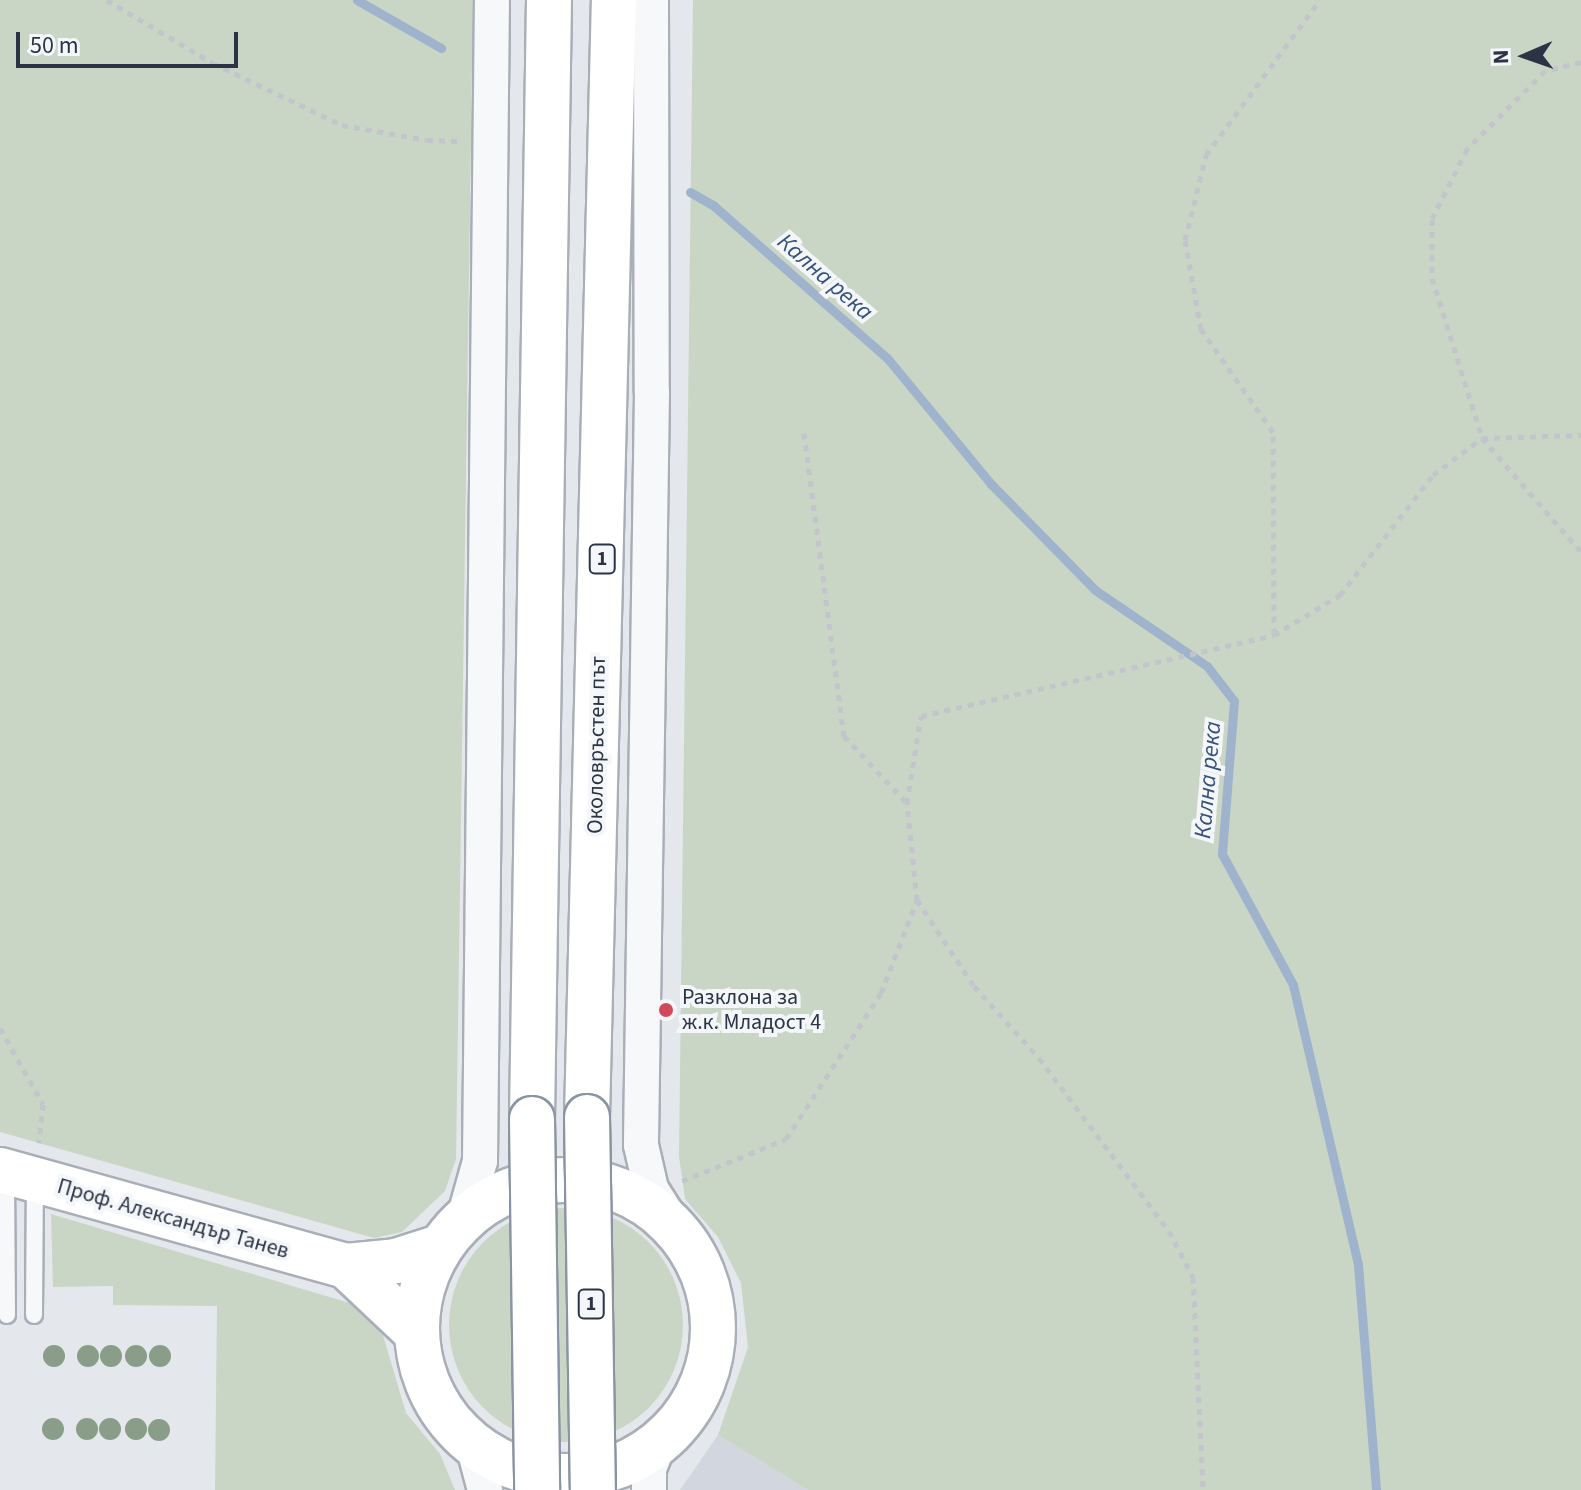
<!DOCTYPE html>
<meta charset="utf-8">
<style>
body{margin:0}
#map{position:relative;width:1581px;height:1490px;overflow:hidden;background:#e4e7ec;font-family:"Source Sans 3",sans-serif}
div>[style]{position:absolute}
.built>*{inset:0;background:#d2d6de}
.green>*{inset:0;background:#c9d6c5}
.round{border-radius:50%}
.stream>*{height:9px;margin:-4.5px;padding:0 4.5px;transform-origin:4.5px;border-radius:4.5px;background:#9fb4cc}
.path>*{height:5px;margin-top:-2.5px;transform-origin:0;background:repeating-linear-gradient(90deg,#c2c5cb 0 6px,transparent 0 12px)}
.roads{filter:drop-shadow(2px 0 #a9aeb7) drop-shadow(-2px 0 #a9aeb7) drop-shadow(0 2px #a9aeb7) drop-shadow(0 -2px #a9aeb7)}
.lane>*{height:16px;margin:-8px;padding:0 8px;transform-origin:8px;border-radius:8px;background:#f7f8fa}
.street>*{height:34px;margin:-17px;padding:0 17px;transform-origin:17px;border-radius:17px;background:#f7f8fa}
.secondary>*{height:44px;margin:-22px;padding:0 22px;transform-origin:22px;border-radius:22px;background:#fff}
.secondary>.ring{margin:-22px;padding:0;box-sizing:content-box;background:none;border:44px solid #fff;border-radius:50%}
.highway>*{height:44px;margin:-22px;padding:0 22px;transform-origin:22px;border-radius:22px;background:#fff}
.bridges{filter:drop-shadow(2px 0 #8b94a3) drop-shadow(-2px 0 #8b94a3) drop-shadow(0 2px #8b94a3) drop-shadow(0 -2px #8b94a3)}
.highway-bridge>*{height:44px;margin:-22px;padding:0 22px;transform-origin:22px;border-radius:22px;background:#fff}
.trees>*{width:22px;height:22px;margin:-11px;border-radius:50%;background:#899d89}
.dots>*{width:22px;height:22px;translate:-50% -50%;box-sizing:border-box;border:4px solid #f4f6f9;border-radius:50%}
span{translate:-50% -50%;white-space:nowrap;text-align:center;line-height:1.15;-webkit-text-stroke:8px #f4f6f9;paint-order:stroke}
.shield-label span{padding:2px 6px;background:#f4f6f9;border:2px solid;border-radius:6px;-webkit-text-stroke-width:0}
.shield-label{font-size:20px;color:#2b3445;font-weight:700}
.street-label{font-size:22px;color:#2b3445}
.poi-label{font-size:22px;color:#2b3445}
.left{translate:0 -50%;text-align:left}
.water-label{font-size:24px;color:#34527a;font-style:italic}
.north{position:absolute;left:1485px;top:16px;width:80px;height:80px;-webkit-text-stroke:6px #f4f6f9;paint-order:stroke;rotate:268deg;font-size:22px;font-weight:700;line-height:32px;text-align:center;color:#2b3445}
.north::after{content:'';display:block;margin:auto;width:28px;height:36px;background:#2b3445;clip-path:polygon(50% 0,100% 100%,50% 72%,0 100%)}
.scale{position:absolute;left:16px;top:32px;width:222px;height:36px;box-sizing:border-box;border:4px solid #2b3445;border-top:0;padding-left:10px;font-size:24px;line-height:28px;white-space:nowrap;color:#2b3445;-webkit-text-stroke:6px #f4f6f9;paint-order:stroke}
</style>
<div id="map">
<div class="built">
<div style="clip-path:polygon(718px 1435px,808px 1490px,680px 1490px)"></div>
</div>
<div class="green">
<div style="clip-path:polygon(0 0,473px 0,456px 1159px,445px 1191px,402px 1232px,374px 1238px,0 1132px)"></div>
<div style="clip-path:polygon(693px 0,1581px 0,1581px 1490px,808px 1490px,718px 1435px,748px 1347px,741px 1283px,718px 1237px,685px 1199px,679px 1156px)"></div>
<div class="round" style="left:449px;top:1208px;width:234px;height:234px"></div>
<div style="clip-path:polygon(51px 1214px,363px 1307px,382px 1332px,406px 1413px,440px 1454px,455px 1490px,215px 1490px,217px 1306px,113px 1305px,113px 1286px,53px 1287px)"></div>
</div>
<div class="stream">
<div style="left:357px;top:0;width:97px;rotate:29.7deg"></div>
<div style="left:690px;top:192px;width:28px;rotate:30deg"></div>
<div style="left:714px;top:206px;width:232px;rotate:41.3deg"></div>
<div style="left:888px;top:359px;width:162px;rotate:50.5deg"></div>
<div style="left:991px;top:484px;width:148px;rotate:45.5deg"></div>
<div style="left:1095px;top:590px;width:135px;rotate:34.2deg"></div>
<div style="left:1207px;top:666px;width:44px;rotate:52.4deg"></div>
<div style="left:1234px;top:701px;width:153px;rotate:94.5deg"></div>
<div style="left:1222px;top:854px;width:149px;rotate:61.5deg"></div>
<div style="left:1293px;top:985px;width:287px;rotate:76.9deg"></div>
<div style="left:1358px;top:1265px;width:226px;rotate:85.4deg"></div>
</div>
<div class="path">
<div style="left:107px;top:0;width:123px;rotate:30.7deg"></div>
<div style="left:213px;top:63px;width:143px;rotate:25.7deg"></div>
<div style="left:342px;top:125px;width:86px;rotate:10deg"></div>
<div style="left:427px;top:140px;width:36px;rotate:2deg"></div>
<div style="left:1581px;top:62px;width:37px;rotate:166deg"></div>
<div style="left:1545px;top:71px;width:110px;rotate:135deg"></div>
<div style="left:1467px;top:149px;width:78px;rotate:116.6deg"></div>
<div style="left:1432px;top:219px;width:59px;rotate:90deg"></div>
<div style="left:1432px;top:278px;width:168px;rotate:72.6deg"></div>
<div style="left:1482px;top:438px;width:151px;rotate:49deg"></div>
<div style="left:804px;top:433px;width:306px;rotate:82.5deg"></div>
<div style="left:844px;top:736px;width:91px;rotate:46.8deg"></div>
<div style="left:1274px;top:634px;width:202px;rotate:-90.3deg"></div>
<div style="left:1273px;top:432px;width:126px;rotate:-125deg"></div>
<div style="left:1201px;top:329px;width:90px;rotate:-100.2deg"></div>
<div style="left:1185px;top:240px;width:88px;rotate:-76.1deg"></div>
<div style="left:1206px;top:155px;width:192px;rotate:-53.7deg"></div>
<div style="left:917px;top:900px;width:103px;rotate:56.5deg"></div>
<div style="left:974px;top:986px;width:97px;rotate:47.9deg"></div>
<div style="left:1039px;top:1058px;width:216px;rotate:53.1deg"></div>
<div style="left:1169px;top:1231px;width:52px;rotate:62.4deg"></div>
<div style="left:1193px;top:1277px;width:213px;rotate:87.3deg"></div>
<div style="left:0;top:1028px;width:87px;rotate:60.5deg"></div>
<div style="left:43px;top:1104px;width:39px;rotate:96deg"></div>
<div style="left:682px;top:1181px;width:112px;rotate:-22deg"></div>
<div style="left:786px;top:1139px;width:174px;rotate:-56.9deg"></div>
<div style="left:881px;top:993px;width:100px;rotate:-68.8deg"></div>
<div style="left:917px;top:900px;width:98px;rotate:-95.9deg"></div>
<div style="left:907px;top:803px;width:88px;rotate:-80.9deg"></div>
<div style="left:921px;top:716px;width:362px;rotate:-12.9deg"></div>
<div style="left:1274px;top:635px;width:77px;rotate:-31.2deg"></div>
<div style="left:1340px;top:595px;width:152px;rotate:-52.2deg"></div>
<div style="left:1433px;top:475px;width:61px;rotate:-37.1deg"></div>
<div style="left:1482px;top:438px;width:99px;rotate:-1.7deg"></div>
</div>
<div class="roads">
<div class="lane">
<div style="left:6px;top:1173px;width:142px;rotate:89.6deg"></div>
<div style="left:34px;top:1315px;width:135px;rotate:-89.6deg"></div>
</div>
<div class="street">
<div style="left:651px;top:0;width:392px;rotate:89.9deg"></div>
<div style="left:652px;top:392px;width:753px;rotate:90.84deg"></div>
<div style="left:641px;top:1145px;width:45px;rotate:77.2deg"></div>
<div style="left:651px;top:1189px;width:45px;rotate:57.7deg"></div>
<div style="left:464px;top:1218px;width:59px;rotate:-74.3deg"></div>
<div style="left:480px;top:1161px;width:1161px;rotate:-89.41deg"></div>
<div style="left:473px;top:1445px;width:47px;rotate:75.1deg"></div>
<div style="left:649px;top:1490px;width:21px;rotate:-90deg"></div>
<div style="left:649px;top:1469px;width:28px;rotate:-69deg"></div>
</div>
<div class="secondary">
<div style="left:0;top:1170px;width:359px;rotate:15.5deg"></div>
<div style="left:346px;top:1266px;width:50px;rotate:-5.7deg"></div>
<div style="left:396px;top:1261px;width:46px;rotate:-17.7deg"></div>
<div class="ring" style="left:417px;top:1180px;width:252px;height:252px"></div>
<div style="left:346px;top:1266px;width:96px;rotate:43.3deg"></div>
</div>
<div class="highway">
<div style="left:587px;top:1117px;width:1117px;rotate:-88.62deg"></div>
<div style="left:532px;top:1119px;width:1119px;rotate:-89.13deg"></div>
</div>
</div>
<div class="bridges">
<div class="highway-bridge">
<div style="left:587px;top:1117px;width:373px;rotate:89.1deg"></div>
<div style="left:532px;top:1119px;width:371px;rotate:89.2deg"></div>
</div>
</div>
<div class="trees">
<div style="left:54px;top:1356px"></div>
<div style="left:88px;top:1356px"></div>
<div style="left:111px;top:1356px"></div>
<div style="left:136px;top:1356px"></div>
<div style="left:160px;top:1356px"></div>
<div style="left:53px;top:1429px"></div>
<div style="left:87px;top:1429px"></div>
<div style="left:110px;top:1429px"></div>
<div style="left:136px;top:1429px"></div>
<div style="left:159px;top:1430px"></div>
</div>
<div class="dots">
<div style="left:666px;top:1010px;background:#d1495b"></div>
</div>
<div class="shield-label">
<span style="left:602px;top:559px">1</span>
<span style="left:591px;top:1304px">1</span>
</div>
<div class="street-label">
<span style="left:597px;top:745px;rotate:-89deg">Околовръстен път</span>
<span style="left:173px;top:1219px;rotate:16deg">Проф. Александър Танев</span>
</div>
<div class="poi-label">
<span class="left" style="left:682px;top:1010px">Разклона за<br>ж.к. Младост 4</span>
</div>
<div class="water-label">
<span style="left:825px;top:277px;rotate:41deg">Кална река</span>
<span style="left:1208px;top:780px;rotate:-85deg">Кална река</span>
</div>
<div class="north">N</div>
<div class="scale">50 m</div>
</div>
